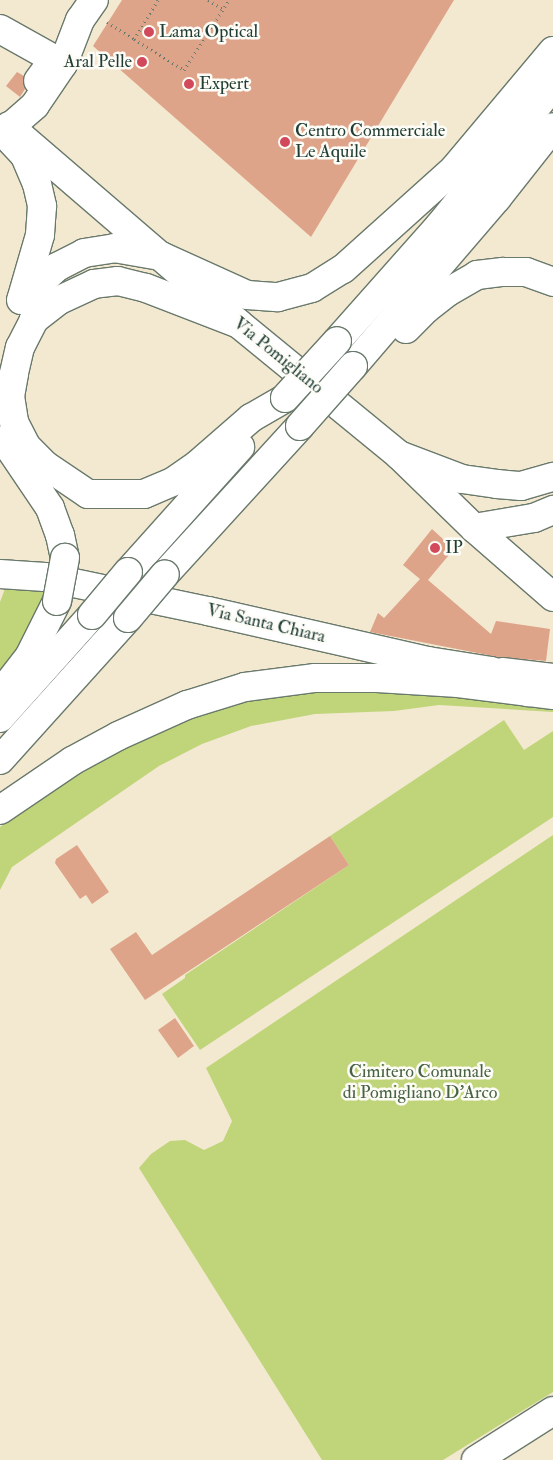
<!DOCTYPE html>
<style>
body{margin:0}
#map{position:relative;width:553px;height:1460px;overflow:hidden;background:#f3e9d1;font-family:"IM FELL Double Pica",serif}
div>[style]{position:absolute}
.green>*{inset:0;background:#c0d579}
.building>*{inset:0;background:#dea489}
.path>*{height:3px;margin-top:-1.5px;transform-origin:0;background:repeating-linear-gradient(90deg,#69796b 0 1px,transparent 0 5px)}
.roads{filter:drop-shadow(1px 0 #69796b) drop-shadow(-1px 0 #69796b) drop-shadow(0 1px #69796b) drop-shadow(0 -1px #69796b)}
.minor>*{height:28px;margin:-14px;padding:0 14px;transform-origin:14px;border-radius:14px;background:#fff}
.major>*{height:28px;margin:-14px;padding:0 14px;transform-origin:14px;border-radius:14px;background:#fff}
.highway>*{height:28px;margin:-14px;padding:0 14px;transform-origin:14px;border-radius:14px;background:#fff}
.bridges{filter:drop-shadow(1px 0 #69796b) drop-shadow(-1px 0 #69796b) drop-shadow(0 1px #69796b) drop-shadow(0 -1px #69796b)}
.highway-bridge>*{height:28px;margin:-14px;padding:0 14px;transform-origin:14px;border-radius:14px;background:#fff}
.dots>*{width:14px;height:14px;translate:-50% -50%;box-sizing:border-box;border:2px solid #fdfcf7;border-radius:50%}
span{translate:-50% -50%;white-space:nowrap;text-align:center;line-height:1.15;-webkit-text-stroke:5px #fdfcf7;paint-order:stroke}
.poi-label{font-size:18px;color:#1f3d34}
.left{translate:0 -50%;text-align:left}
.right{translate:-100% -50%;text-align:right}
.street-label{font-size:18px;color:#1f3d34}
.park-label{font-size:18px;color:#476345}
</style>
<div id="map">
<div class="green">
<div style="clip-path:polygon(6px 586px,48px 592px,36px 621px,0 682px,0 602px)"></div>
<div style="clip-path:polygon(311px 688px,404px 691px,553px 706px,553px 712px,439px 705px,394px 711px,315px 714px,251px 726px,202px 744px,159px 766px,12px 867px,0 890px,0 827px,36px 799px,157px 729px,255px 696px)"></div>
<div style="clip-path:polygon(504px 720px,524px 750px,553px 731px,553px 817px,200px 1050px,162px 994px,185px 978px,185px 975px,349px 865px,330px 836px)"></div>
<div style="clip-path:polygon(553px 835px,553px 1392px,443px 1460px,322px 1460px,139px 1168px,151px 1154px,170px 1141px,185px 1140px,204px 1150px,223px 1141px,232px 1121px,206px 1068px)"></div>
</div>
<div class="building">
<div style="clip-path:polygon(122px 0,454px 0,311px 237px,93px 46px)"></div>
<div style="clip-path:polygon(17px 72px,24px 76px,25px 89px,20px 97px,6px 86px)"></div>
<div style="clip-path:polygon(432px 529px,454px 549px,428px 580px,491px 634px,496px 621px,550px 629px,546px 661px,498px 657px,370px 632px,378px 613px,384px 618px,420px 579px,403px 565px)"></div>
<div style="clip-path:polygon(330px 836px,349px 865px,145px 1000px,110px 949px,136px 932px,152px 955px)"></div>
<div style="clip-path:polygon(77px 845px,109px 892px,92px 904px,86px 895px,80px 899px,55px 863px,56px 859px)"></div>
<div style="clip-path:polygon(175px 1018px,194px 1046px,178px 1058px,158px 1030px)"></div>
</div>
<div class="path">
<div style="left:158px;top:0;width:46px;rotate:121.6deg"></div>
<div style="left:134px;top:39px;width:59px;rotate:31.8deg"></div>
<div style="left:184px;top:70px;width:83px;rotate:-57.3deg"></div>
<div style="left:208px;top:0;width:17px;rotate:31deg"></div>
<div style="left:107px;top:22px;width:32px;rotate:32deg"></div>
</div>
<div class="roads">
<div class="minor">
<div style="left:0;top:29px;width:62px;rotate:29.1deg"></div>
<div style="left:54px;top:59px;width:27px;rotate:126deg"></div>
<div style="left:10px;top:127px;width:33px;rotate:-41deg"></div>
<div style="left:35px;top:105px;width:50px;rotate:-55.7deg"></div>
<div style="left:63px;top:64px;width:47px;rotate:-68.9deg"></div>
<div style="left:80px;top:20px;width:24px;rotate:-55deg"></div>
<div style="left:0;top:574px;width:45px;rotate:3.8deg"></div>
<div style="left:45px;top:577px;width:167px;rotate:11.8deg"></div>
<div style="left:208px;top:611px;width:226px;rotate:12.8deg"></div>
<div style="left:428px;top:661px;width:64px;rotate:9deg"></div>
<div style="left:491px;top:671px;width:43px;rotate:29.6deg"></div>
<div style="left:502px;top:672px;width:51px;rotate:6.7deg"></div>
<div style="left:476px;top:1460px;width:91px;rotate:-32.5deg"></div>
</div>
<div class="major">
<div style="left:9px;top:126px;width:303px;rotate:40.7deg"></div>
<div style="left:239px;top:324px;width:207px;rotate:39.3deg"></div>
<div style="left:399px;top:455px;width:105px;rotate:44.2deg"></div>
<div style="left:474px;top:528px;width:105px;rotate:41.1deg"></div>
</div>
<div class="highway">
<div style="left:0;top:129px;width:37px;rotate:47deg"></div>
<div style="left:25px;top:156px;width:30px;rotate:67deg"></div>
<div style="left:37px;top:184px;width:23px;rotate:77deg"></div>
<div style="left:42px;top:206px;width:29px;rotate:94deg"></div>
<div style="left:40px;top:235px;width:65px;rotate:106.2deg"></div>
<div style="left:21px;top:300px;width:49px;rotate:-42.5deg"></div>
<div style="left:57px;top:267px;width:30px;rotate:-27deg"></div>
<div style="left:84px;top:253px;width:30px;rotate:-9deg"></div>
<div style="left:114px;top:248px;width:48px;rotate:9.7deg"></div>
<div style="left:161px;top:256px;width:94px;rotate:24.4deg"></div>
<div style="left:247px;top:295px;width:31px;rotate:4deg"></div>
<div style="left:278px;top:297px;width:35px;rotate:-15deg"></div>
<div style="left:312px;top:288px;width:36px;rotate:-32deg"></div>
<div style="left:343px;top:269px;width:149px;rotate:-42deg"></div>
<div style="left:454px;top:169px;width:154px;rotate:-50deg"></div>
<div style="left:239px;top:324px;width:100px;rotate:-158.8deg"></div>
<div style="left:146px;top:288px;width:29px;rotate:-166deg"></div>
<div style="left:118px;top:281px;width:24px;rotate:173deg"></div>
<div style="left:94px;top:284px;width:40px;rotate:155deg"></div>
<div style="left:58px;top:301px;width:31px;rotate:142deg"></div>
<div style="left:34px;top:320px;width:30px;rotate:117deg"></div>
<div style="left:20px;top:347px;width:28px;rotate:103deg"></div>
<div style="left:14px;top:374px;width:22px;rotate:100deg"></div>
<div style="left:10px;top:396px;width:26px;rotate:81deg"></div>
<div style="left:14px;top:422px;width:27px;rotate:63deg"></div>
<div style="left:26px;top:446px;width:27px;rotate:45deg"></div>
<div style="left:45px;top:465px;width:52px;rotate:34deg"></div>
<div style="left:88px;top:494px;width:56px"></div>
<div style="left:144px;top:494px;width:33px;rotate:-23deg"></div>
<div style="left:174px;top:481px;width:29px;rotate:-35deg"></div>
<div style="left:198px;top:464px;width:70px;rotate:-41deg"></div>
<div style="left:251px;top:418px;width:39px;rotate:-30deg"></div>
<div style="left:406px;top:329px;width:28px;rotate:-45deg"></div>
<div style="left:426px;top:309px;width:28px;rotate:-38deg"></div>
<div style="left:448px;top:292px;width:34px;rotate:-30deg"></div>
<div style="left:477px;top:275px;width:26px;rotate:-7deg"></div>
<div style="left:503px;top:272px;width:23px"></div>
<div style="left:526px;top:272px;width:29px;rotate:20deg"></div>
<div style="left:337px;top:341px;width:154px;rotate:-48.4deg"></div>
<div style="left:439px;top:226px;width:181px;rotate:-50.8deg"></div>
<div style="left:353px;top:366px;width:221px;rotate:-49.4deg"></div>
<div style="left:497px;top:198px;width:90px;rotate:-51.7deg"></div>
<div style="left:4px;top:440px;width:82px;rotate:55.9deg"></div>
<div style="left:50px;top:508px;width:29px;rotate:70deg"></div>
<div style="left:60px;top:535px;width:24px;rotate:78deg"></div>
<div style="left:399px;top:455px;width:67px;rotate:20.9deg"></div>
<div style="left:462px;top:479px;width:35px;rotate:8deg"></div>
<div style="left:497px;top:484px;width:24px;rotate:5deg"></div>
<div style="left:521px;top:486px;width:33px;rotate:-16deg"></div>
<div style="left:474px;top:528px;width:61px;rotate:-9.5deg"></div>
<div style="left:534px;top:518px;width:21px;rotate:-23deg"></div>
<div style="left:128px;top:572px;width:168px;rotate:-48.1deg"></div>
<div style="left:165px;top:574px;width:200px;rotate:-47.6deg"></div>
<div style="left:7px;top:685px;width:36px;rotate:-52deg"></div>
<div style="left:29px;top:657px;width:63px;rotate:-63.4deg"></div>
<div style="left:0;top:718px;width:138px;rotate:-48.2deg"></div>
<div style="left:0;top:760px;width:191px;rotate:-48deg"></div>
<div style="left:0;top:810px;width:87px;rotate:-34.2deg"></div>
<div style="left:72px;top:761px;width:52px;rotate:-28.5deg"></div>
<div style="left:118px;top:736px;width:76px;rotate:-24.2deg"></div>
<div style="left:187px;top:705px;width:61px;rotate:-17.2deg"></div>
<div style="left:245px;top:687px;width:71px;rotate:-7.3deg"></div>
<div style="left:315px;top:678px;width:62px"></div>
<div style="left:377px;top:678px;width:81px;rotate:3.5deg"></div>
<div style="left:458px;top:683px;width:96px;rotate:7.2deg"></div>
</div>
</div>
<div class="bridges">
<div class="highway-bridge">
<div style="left:285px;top:398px;width:77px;rotate:-47.6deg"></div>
<div style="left:300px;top:426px;width:80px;rotate:-48.5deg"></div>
<div style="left:57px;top:601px;width:44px;rotate:-79.5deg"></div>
<div style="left:92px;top:615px;width:56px;rotate:-50.1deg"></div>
<div style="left:128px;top:618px;width:57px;rotate:-49.9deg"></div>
</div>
</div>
<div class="dots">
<div style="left:149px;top:32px;background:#d1495b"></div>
<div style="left:142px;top:62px;background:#d1495b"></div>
<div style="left:189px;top:84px;background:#d1495b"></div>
<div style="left:285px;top:142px;background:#d1495b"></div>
<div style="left:435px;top:548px;background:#d1495b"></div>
</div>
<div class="poi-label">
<span class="left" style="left:159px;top:32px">Lama Optical</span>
<span class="right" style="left:132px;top:62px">Aral Pelle</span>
<span class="left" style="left:199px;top:84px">Expert</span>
<span class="left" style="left:295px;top:142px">Centro Commerciale<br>Le Aquile</span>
<span class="left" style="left:445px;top:548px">IP</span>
</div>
<div class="street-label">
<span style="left:278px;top:356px;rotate:39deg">Via Pomigliano</span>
<span style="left:266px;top:624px;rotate:13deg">Via Santa Chiara</span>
</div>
<div class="park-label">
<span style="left:420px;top:1083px">Cimitero Comunale<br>di Pomigliano D'Arco</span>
</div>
</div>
